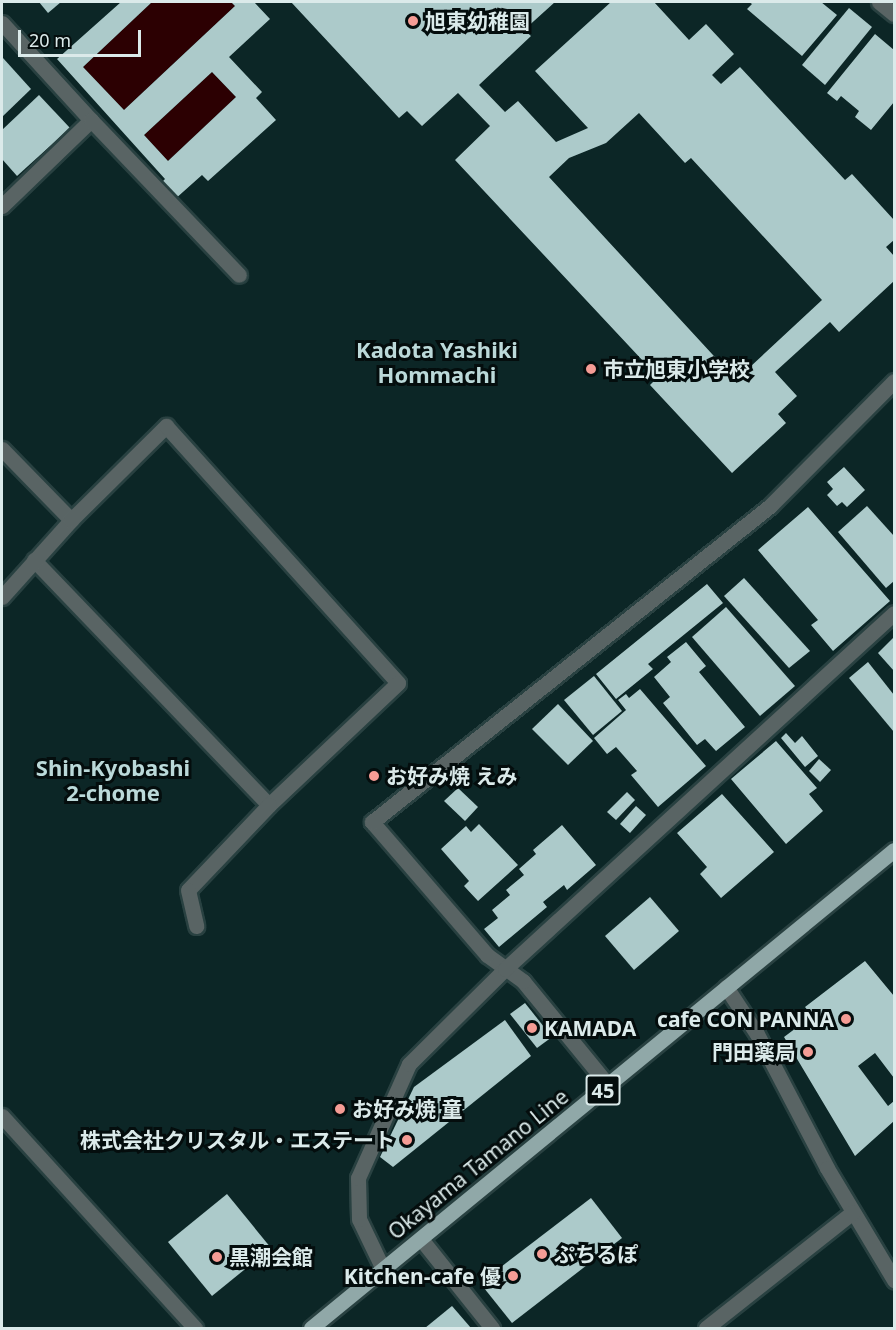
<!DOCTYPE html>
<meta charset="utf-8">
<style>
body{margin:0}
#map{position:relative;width:896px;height:1330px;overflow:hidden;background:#0c2626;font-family:"Noto Sans","Noto Sans JP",sans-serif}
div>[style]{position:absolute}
.water>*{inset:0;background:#2c0002}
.building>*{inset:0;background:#accaca}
.roads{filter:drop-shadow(2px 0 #294141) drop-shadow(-2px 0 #294141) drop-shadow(0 2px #294141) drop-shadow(0 -2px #294141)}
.minor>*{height:15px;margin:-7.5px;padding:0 7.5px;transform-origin:7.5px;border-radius:7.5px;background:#596464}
.major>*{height:15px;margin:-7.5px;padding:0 7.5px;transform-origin:7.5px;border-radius:7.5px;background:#90a8a8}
.dots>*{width:16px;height:16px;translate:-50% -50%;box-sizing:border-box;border:3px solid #040d0d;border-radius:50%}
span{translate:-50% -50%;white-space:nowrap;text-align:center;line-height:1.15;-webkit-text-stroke:6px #040d0d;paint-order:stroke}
.shield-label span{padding:2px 4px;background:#040d0d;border:2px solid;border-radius:4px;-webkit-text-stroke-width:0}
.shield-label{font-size:20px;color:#dbeaea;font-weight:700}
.poi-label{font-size:21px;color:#dbeaea;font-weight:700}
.left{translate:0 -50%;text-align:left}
.right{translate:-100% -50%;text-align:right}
.street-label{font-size:21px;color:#dbeaea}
.neighbourhood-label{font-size:22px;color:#bbd9d9;font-weight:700}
.frame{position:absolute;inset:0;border:3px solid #dbeaea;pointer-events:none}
.scale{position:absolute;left:18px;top:30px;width:123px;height:27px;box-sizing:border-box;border:3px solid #dbeaea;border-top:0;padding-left:8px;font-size:18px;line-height:21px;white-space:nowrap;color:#dbeaea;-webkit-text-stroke:4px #040d0d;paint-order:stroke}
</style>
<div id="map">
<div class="water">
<div style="clip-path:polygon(152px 2px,231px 2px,235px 6px,124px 110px,83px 67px)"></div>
<div style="clip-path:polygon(212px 72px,236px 97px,168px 161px,144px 135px)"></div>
</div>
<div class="building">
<div style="clip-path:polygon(39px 2px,61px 2px,48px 13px)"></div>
<div style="clip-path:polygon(evenodd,121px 2px,152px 2px,83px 67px,124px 110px,235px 6px,231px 2px,254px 2px,270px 19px,229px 57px,262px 92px,256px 98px,276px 120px,208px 181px,202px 175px,174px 200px,160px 184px,165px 179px,57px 59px,121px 2px,212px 72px,236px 97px,168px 161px,144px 135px,212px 72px)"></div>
<div style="clip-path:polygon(evenodd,291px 2px,555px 2px,524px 30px,531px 36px,479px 85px,505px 112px,518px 101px,556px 142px,588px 128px,535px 71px,611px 2px,654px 2px,689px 40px,706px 24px,734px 54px,712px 75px,721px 84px,740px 67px,845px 180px,852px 174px,894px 220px,894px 240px,886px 247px,894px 256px,894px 281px,839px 332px,830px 322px,775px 372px,797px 396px,778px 414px,786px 423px,732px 473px,650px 385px,658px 377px,455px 160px,490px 126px,458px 93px,422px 126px,407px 111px,399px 118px,291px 2px,639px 113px,685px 163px,691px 158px,822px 300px,736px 380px,549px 177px,569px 158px,606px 143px,639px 113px)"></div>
<div style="clip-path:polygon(749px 2px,821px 2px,837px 15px,802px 56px,747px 9px,752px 4px)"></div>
<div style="clip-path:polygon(849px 8px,872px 27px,825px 85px,802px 65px)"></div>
<div style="clip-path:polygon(875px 34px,894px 50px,894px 102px,871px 130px,855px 117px,859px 111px,841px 96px,837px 101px,827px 93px)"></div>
<div style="clip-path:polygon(3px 58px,31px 89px,2px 117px,2px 59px)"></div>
<div style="clip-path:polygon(39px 95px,70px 128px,17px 176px,2px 159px,2px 130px)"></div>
<div style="clip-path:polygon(844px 467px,865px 490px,847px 507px,842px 502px,837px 506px,827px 495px,833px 489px,827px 482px)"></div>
<div style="clip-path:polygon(867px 506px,894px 536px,894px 581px,886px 588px,838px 532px)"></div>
<div style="clip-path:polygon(808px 507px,890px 601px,833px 651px,811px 625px,818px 620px,758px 550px)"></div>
<div style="clip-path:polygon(744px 578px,810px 651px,789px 668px,724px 596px)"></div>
<div style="clip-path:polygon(707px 584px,723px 603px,648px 664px,653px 669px,616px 699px,596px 674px)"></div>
<div style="clip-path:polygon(726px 607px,795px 686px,760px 716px,692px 637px)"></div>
<div style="clip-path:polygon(894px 637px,894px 671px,878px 653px)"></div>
<div style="clip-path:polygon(686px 642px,706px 666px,699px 672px,745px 727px,716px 751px,705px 739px,697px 745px,663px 703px,670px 697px,654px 677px,671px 662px,667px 657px)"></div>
<div style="clip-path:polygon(868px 662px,894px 695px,894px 732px,849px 678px)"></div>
<div style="clip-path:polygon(594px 676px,622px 711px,593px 735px,564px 700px)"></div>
<div style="clip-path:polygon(640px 689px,706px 766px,658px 807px,631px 775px,637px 771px,616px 747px,607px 754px,594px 738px,626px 710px,618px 700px,626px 694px,629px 698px)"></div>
<div style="clip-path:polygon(558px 704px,593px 741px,568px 765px,532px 729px)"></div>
<div style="clip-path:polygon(786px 733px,795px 743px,802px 736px,818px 756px,805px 767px,781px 738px)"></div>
<div style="clip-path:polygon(776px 741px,817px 788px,809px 794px,823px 811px,786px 844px,731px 779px)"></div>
<div style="clip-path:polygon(819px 759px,831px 770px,820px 782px,809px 771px)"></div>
<div style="clip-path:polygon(458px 788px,478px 807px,465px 821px,444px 801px)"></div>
<div style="clip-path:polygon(627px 792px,635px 800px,616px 820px,607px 812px)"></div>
<div style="clip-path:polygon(722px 794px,774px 852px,721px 898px,700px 874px,707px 867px,677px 833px)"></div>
<div style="clip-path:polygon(636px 806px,646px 815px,630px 833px,620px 824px)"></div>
<div style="clip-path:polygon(479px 824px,518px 865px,478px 901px,464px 886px,469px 881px,441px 849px,466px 826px,471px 832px)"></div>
<div style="clip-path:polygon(562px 825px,596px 865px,567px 890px,564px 885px,543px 902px,547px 907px,499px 947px,484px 929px,498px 918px,492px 910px,510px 895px,506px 890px,524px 875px,519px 869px,536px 854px,533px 850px)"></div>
<div style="clip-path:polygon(650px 897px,679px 931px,634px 970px,605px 936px)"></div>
<div style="clip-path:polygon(865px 961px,894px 996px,894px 1078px,875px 1053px,858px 1066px,888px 1106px,894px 1101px,894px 1121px,855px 1156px,784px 1037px,812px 1016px,805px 1007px)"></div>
<div style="clip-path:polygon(525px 1003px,552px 1037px,537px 1048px,510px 1014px)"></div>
<div style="clip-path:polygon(505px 1020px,531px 1056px,393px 1167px,380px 1157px,414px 1087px)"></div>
<div style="clip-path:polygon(227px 1194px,271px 1248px,212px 1296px,168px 1242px)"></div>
<div style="clip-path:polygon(591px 1198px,622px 1238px,512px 1323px,480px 1283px)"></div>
<div style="clip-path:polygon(452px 1306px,471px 1328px,425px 1328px)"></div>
</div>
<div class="roads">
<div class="minor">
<div style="left:879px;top:2px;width:19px;rotate:39deg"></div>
<div style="left:2px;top:23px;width:132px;rotate:47.5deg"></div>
<div style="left:91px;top:120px;width:124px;rotate:136deg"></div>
<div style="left:91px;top:120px;width:214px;rotate:46.3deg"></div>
<div style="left:2px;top:449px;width:99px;rotate:45.8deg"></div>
<div style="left:34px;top:560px;width:339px;rotate:46.2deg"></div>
<div style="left:2px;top:597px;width:103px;rotate:-48.1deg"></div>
<div style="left:71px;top:520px;width:134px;rotate:-44.7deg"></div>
<div style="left:166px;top:426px;width:346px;rotate:47.9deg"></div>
<div style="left:398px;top:683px;width:178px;rotate:136.6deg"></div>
<div style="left:269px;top:805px;width:117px;rotate:133.6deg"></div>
<div style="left:188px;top:890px;width:37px;rotate:77deg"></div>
<div style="left:726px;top:987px;width:56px;rotate:56.6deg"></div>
<div style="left:757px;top:1034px;width:151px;rotate:62.4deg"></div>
<div style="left:827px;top:1168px;width:131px;rotate:59.1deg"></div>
<div style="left:608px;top:1085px;width:134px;rotate:-129.3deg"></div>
<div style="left:523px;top:981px;width:44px;rotate:-144.2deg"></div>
<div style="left:487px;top:955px;width:176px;rotate:-130.8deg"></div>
<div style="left:372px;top:822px;width:508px;rotate:-38.45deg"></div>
<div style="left:770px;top:506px;width:176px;rotate:-45.2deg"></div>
<div style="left:2px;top:1116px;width:287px;rotate:47.7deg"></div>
<div style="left:421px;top:1239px;width:114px;rotate:51.4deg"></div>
<div style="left:383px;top:1269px;width:55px;rotate:-115.6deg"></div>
<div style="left:359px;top:1219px;width:41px;rotate:-91.4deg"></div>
<div style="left:358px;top:1178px;width:125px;rotate:-65.9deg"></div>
<div style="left:409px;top:1064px;width:135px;rotate:-44.7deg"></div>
<div style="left:505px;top:969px;width:527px;rotate:-42.46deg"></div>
<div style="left:706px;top:1328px;width:187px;rotate:-38.3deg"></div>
</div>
<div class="major">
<div style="left:311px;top:1328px;width:754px;rotate:-39.35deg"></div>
</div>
</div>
<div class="dots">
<div style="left:413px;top:21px;background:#f59c95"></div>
<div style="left:591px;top:369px;background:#f59c95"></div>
<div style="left:374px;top:776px;background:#f59c95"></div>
<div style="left:846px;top:1019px;background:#f59c95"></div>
<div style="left:532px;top:1028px;background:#f59c95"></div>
<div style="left:808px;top:1052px;background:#f59c95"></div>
<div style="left:340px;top:1109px;background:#f59c95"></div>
<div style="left:407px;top:1140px;background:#f59c95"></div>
<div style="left:542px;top:1254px;background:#f59c95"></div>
<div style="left:217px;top:1257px;background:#f59c95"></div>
<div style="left:513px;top:1276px;background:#f59c95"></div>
</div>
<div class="shield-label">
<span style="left:603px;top:1090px">45</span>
</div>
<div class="poi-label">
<span class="left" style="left:425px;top:21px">旭東幼稚園</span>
<span class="left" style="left:603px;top:369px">市立旭東小学校</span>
<span class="left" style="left:386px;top:776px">お好み焼 えみ</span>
<span class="right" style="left:834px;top:1019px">cafe CON PANNA</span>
<span class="left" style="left:544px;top:1028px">KAMADA</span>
<span class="right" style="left:796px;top:1052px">門田薬局</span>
<span class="left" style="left:352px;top:1109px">お好み焼 童</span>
<span class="right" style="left:395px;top:1140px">株式会社クリスタル・エステート</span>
<span class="left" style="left:554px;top:1254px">ぷちるぽ</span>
<span class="left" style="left:229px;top:1257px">黒潮会館</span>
<span class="right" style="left:501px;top:1276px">Kitchen-cafe 優</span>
</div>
<div class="street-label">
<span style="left:478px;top:1164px;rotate:-39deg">Okayama Tamano Line</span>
</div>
<div class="neighbourhood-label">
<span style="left:437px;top:362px">Kadota Yashiki<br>Hommachi</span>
<span style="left:113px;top:780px">Shin-Kyobashi<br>2-chome</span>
</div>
<div class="frame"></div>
<div class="scale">20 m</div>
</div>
